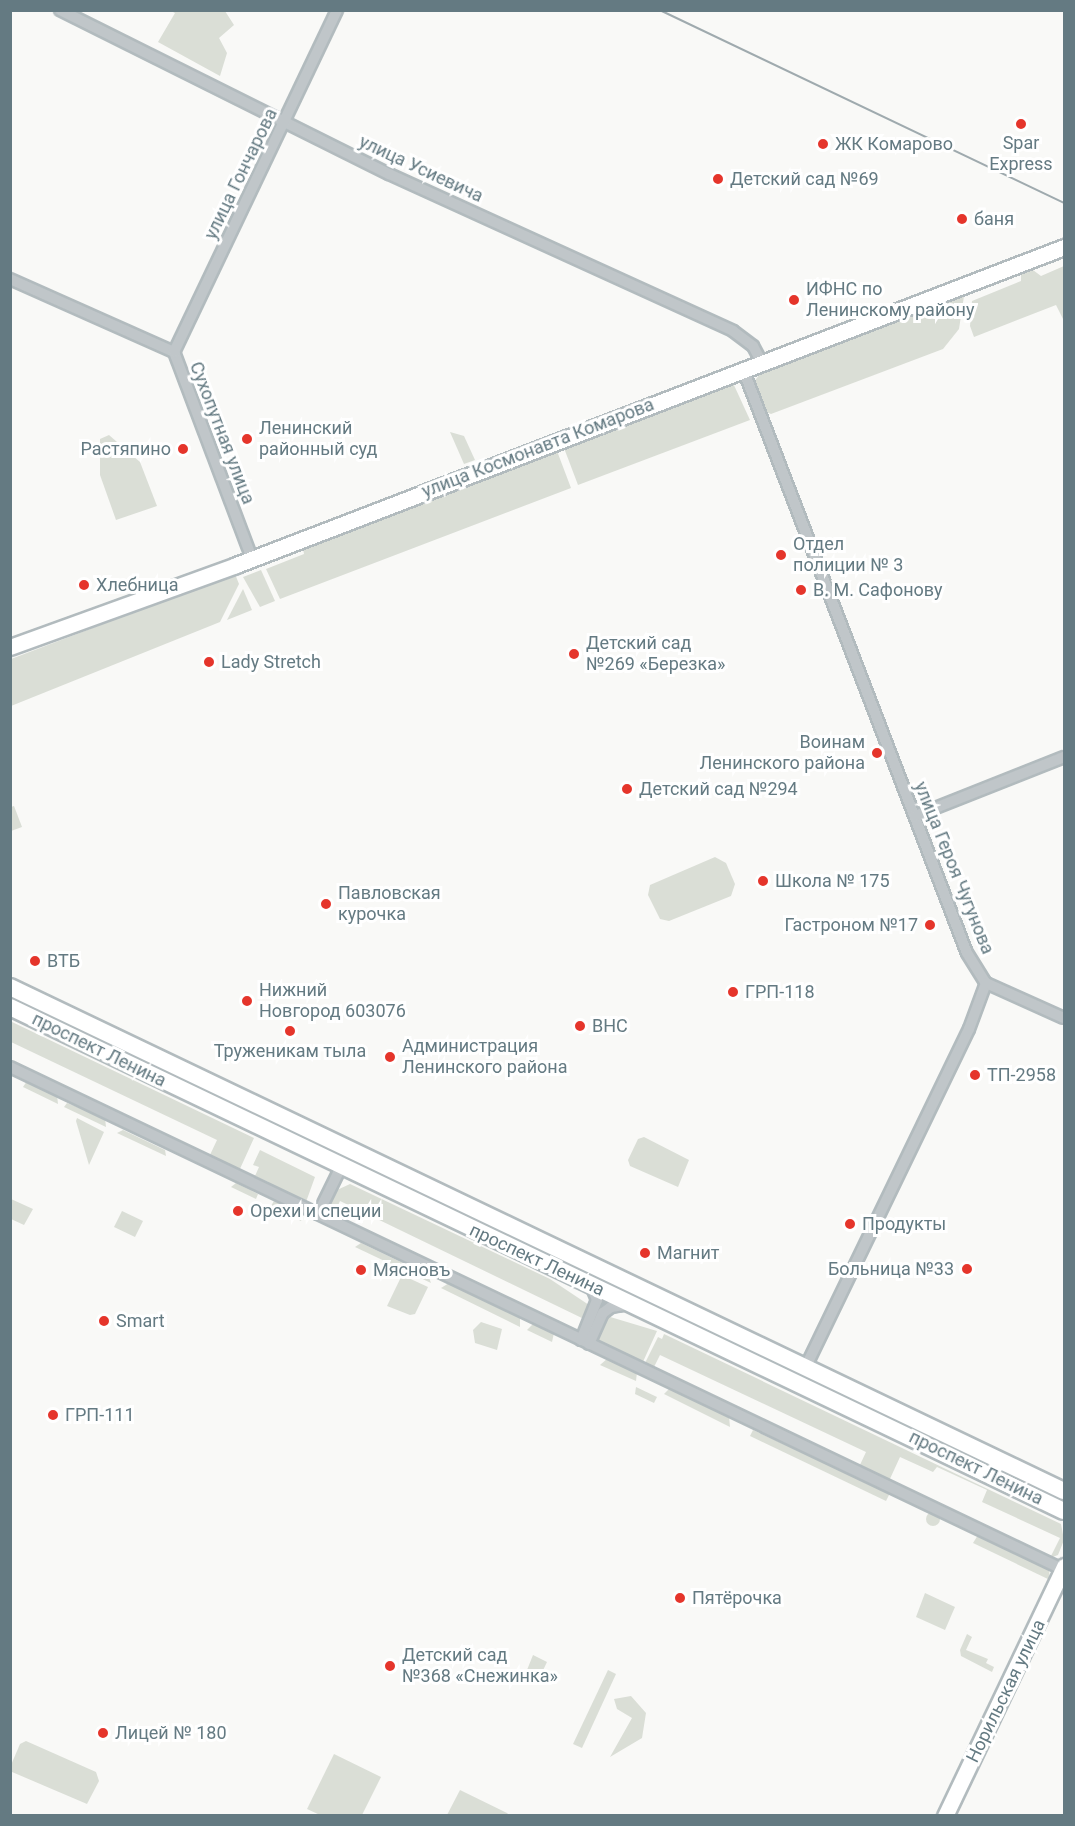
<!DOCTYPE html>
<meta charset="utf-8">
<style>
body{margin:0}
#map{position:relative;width:1075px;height:1826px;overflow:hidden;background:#f9f9f7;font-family:Roboto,sans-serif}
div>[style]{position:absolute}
.green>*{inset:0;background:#daded6}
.round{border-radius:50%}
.roads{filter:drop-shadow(2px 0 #b2bbbe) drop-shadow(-2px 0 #b2bbbe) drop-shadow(0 2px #b2bbbe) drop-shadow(0 -2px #b2bbbe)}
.street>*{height:10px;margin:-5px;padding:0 5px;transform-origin:5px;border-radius:5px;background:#c0c6c9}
.secondary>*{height:15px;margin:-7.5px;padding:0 7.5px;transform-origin:7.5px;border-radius:7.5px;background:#fff}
.primary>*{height:16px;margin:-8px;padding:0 8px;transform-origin:8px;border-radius:8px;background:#fff}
.tram>*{height:1.5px;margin:-0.75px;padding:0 0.75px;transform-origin:0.75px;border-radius:0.75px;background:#9faaae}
.dots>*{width:16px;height:16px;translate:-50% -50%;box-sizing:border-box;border:3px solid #fff;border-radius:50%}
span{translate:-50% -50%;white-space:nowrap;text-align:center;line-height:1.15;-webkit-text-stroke:6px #fff;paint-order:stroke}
.poi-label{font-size:18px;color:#647a82}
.left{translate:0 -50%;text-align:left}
.right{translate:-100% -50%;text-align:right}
.street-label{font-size:18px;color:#647a82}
.frame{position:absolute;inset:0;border:12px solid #647a82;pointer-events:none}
</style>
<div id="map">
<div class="green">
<div style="clip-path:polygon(171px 11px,225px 11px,234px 25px,219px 38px,227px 53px,220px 76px,158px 42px,175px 13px)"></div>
<div style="clip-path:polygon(1064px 266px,1064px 321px,1056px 305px,974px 337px,970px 326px,972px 301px,1021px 281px,1021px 274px,1033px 270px,1041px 276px)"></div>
<div style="clip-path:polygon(964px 296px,959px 329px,943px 349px,771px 414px,764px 411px,754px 382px,759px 375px)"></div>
<div style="clip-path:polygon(733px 383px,750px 420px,578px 485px,564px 448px)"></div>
<div style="clip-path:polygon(450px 432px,464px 436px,475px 460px,464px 464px)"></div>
<div style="clip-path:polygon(109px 435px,140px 462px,157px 506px,116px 520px,100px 475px,100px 439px)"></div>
<div style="clip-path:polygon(557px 451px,571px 488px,280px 599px,266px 569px,304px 554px,303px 548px)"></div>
<div style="clip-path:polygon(261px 570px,275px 601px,260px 607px,243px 577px)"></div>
<div style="clip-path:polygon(235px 574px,239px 584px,220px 622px,11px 706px,11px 659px)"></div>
<div style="clip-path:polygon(243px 589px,252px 610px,227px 620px)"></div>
<div style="clip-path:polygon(14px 806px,22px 827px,11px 831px,11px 807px)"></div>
<div style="clip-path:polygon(715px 857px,726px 863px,735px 884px,731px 896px,669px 921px,660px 919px,648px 895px,650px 885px)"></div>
<div style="clip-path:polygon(10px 1021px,254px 1138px,239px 1171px,209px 1157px,217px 1140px,11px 1042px)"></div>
<div style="clip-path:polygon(27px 1081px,57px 1095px,58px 1104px,23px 1087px)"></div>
<div style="clip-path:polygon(67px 1103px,105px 1118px,106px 1127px,64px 1107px)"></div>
<div style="clip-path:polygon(77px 1118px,104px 1132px,89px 1165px,76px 1121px)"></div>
<div style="clip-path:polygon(123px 1130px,165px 1150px,166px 1156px,117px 1133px)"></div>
<div style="clip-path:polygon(644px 1137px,689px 1160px,678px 1187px,630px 1166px,628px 1160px,638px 1139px)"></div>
<div style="clip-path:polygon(260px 1150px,315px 1177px,306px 1202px,267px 1185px,268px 1182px,255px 1176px,259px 1167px,253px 1165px)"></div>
<div style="clip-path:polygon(236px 1183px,258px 1194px,256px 1199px,231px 1187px)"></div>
<div style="clip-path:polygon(350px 1184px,550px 1279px,589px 1305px,586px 1320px,340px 1201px,333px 1216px,328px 1209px,337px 1190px)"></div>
<div style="clip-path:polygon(11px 1199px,33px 1209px,24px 1225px,11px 1219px)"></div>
<div style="clip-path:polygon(274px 1201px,303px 1215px,301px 1221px,271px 1206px)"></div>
<div style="clip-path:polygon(122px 1211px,143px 1221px,135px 1237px,114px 1227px)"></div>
<div style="clip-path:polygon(361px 1243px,428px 1275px,431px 1283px,355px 1247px)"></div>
<div style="clip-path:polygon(402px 1275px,428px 1287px,415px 1314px,410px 1315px,387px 1306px)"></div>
<div style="clip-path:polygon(449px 1283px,520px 1316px,520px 1327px,441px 1288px)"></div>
<div style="clip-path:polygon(607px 1316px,657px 1331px,642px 1364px,597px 1342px)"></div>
<div style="clip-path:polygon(481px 1322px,502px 1329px,497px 1350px,475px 1343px,473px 1330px)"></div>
<div style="clip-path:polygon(534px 1323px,554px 1333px,552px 1342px,527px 1330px)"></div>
<div style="clip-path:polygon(664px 1334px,1061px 1524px,1064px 1540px,1058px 1555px,1050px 1558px,1060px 1538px,982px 1502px,987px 1490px,937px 1467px,933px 1472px,900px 1457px,889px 1481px,859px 1467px,866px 1452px,660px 1355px,653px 1369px,644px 1365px,658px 1337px,662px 1339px)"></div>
<div style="clip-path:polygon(608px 1358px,637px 1372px,636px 1381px,600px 1365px)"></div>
<div style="clip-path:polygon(636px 1387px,657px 1397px,654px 1403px,635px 1394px)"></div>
<div style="clip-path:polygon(670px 1388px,729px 1416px,730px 1427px,664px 1394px)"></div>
<div style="clip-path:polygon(753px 1430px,890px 1493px,886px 1501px,750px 1436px)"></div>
<div class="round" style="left:926px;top:1512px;width:14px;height:14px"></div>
<div style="clip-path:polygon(978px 1535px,1049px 1569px,1050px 1580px,973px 1543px)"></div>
<div style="clip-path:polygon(925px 1593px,955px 1607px,945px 1630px,916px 1617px)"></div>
<div style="clip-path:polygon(967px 1634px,972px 1637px,966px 1650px,988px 1659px,986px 1663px,994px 1667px,992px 1672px,961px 1656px,960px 1650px)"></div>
<div style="clip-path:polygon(533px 1655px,547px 1662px,536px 1685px,523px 1680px)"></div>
<div style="clip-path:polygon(608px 1670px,616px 1674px,582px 1748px,573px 1744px)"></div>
<div style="clip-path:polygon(631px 1696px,646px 1713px,642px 1738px,610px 1757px,632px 1718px,617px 1709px,614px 1699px)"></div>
<div style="clip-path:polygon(26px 1741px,96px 1772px,99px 1781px,87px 1804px,12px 1772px,11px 1765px,20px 1744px)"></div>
<div style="clip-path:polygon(334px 1754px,381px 1777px,362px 1815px,320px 1815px,307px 1809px)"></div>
<div style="clip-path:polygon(460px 1790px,507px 1813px,509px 1815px,447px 1815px)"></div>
</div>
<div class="roads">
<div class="street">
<div style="left:60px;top:10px;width:368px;rotate:26.5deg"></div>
<div style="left:389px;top:174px;width:378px;rotate:24.5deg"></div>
<div style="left:733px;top:331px;width:25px;rotate:37deg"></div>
<div style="left:753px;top:346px;width:17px;rotate:62deg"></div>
<div style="left:10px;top:279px;width:180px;rotate:24deg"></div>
<div style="left:174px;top:352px;width:220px;rotate:69.3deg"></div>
<div style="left:174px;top:352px;width:379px;rotate:-64.5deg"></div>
<div style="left:743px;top:369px;width:625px;rotate:69.02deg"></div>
<div style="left:967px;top:953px;width:36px;rotate:58deg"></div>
<div style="left:986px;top:983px;width:49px;rotate:110.3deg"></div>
<div style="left:969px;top:1029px;width:374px;rotate:115.8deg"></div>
<div style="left:915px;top:816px;width:160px;rotate:-21.6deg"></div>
<div style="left:986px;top:983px;width:85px;rotate:24.2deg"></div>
<div style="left:10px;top:1067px;width:1168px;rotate:25.51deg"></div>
<div style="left:318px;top:1214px;width:52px;rotate:-63.9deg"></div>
<div style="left:581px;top:1340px;width:43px;rotate:-68.2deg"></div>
<div style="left:597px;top:1300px;width:16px;rotate:-112deg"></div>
<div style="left:589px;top:1344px;width:34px;rotate:-66deg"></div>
<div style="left:603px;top:1313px;width:10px;rotate:-37deg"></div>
<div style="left:611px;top:1307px;width:19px;rotate:-9deg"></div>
</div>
<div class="secondary">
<div style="left:10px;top:647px;width:240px;rotate:-19.9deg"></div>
<div style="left:236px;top:565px;width:887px;rotate:-21.01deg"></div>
<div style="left:945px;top:1816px;width:277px;rotate:-64.5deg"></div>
</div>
<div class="primary">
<div style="left:10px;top:987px;width:1168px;rotate:25.56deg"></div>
<div style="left:10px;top:1007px;width:1168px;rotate:25.56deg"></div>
</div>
</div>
<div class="tram">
<div style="left:660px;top:10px;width:448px;rotate:25.5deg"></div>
</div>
<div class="dots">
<div style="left:1021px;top:124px;background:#e5352b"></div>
<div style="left:823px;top:144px;background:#e5352b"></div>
<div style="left:718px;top:179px;background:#e5352b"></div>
<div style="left:962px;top:219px;background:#e5352b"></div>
<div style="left:794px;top:300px;background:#e5352b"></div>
<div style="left:247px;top:439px;background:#e5352b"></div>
<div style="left:183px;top:449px;background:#e5352b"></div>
<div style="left:781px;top:555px;background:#e5352b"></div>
<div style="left:84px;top:585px;background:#e5352b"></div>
<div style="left:801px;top:590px;background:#e5352b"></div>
<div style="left:574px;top:654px;background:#e5352b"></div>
<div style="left:209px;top:662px;background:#e5352b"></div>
<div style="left:877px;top:753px;background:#e5352b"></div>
<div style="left:627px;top:789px;background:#e5352b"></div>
<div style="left:763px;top:881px;background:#e5352b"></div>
<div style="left:326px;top:904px;background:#e5352b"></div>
<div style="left:930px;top:925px;background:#e5352b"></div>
<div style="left:35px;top:961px;background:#e5352b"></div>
<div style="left:733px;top:992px;background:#e5352b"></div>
<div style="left:247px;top:1001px;background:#e5352b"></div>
<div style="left:580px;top:1026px;background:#e5352b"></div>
<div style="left:290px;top:1031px;background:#e5352b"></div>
<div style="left:390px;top:1057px;background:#e5352b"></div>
<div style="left:975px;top:1075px;background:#e5352b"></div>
<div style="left:238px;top:1211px;background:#e5352b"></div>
<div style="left:850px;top:1224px;background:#e5352b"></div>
<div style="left:645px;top:1253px;background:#e5352b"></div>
<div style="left:967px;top:1269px;background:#e5352b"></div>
<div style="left:361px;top:1270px;background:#e5352b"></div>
<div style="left:104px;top:1321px;background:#e5352b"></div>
<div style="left:53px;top:1415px;background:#e5352b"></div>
<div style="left:680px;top:1598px;background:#e5352b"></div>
<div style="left:390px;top:1666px;background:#e5352b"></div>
<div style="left:103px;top:1733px;background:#e5352b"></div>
</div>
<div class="poi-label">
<span class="left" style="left:835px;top:144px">ЖК Комарово</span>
<span style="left:1021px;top:154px">Spar<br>Express</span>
<span class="left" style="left:730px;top:179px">Детский сад №69</span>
<span class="left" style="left:974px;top:219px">баня</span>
<span class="left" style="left:806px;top:300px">ИФНС по<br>Ленинскому району</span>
<span class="left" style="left:259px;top:439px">Ленинский<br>районный суд</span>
<span class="right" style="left:171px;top:449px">Растяпино</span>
<span class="left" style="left:793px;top:555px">Отдел<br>полиции № 3</span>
<span class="left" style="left:96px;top:585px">Хлебница</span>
<span class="left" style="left:813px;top:590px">В. М. Сафонову</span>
<span class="left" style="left:586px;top:654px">Детский сад<br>№269 «Березка»</span>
<span class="left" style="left:221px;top:662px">Lady Stretch</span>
<span class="right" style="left:865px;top:753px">Воинам<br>Ленинского района</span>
<span class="left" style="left:639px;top:789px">Детский сад №294</span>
<span class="left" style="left:775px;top:881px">Школа № 175</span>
<span class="left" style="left:338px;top:904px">Павловская<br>курочка</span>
<span class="right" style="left:918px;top:925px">Гастроном №17</span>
<span class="left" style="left:47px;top:961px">ВТБ</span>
<span class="left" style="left:259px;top:1001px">Нижний<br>Новгород 603076</span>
<span class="left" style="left:745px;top:992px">ГРП-118</span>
<span class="left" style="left:592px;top:1026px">ВНС</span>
<span class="left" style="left:402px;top:1057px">Администрация<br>Ленинского района</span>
<span style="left:290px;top:1051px">Труженикам тыла</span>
<span class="left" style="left:987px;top:1075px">ТП-2958</span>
<span class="left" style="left:250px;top:1211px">Орехи и специи</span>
<span class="left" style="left:862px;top:1224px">Продукты</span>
<span class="left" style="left:657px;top:1253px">Магнит</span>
<span class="right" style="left:954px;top:1269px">Больница №33</span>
<span class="left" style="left:373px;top:1270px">Мясновъ</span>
<span class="left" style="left:116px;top:1321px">Smart</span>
<span class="left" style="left:65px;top:1415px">ГРП-111</span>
<span class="left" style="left:692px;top:1598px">Пятёрочка</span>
<span class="left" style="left:402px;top:1666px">Детский сад<br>№368 «Снежинка»</span>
<span class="left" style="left:115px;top:1733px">Лицей № 180</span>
</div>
<div class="street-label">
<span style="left:421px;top:169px;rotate:25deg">улица Усиевича</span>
<span style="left:241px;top:174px;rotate:-64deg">улица Гончарова</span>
<span style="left:222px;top:433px;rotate:69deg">Сухопутная улица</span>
<span style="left:538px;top:448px;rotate:-21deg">улица Космонавта Комарова</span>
<span style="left:954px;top:868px;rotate:68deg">улица Героя Чугунова</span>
<span style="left:99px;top:1050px;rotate:26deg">проспект Ленина</span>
<span style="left:537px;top:1260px;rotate:25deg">проспект Ленина</span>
<span style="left:976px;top:1468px;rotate:26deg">проспект Ленина</span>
<span style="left:1006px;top:1691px;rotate:-64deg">Норильская улица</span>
</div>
<div class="frame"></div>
</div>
